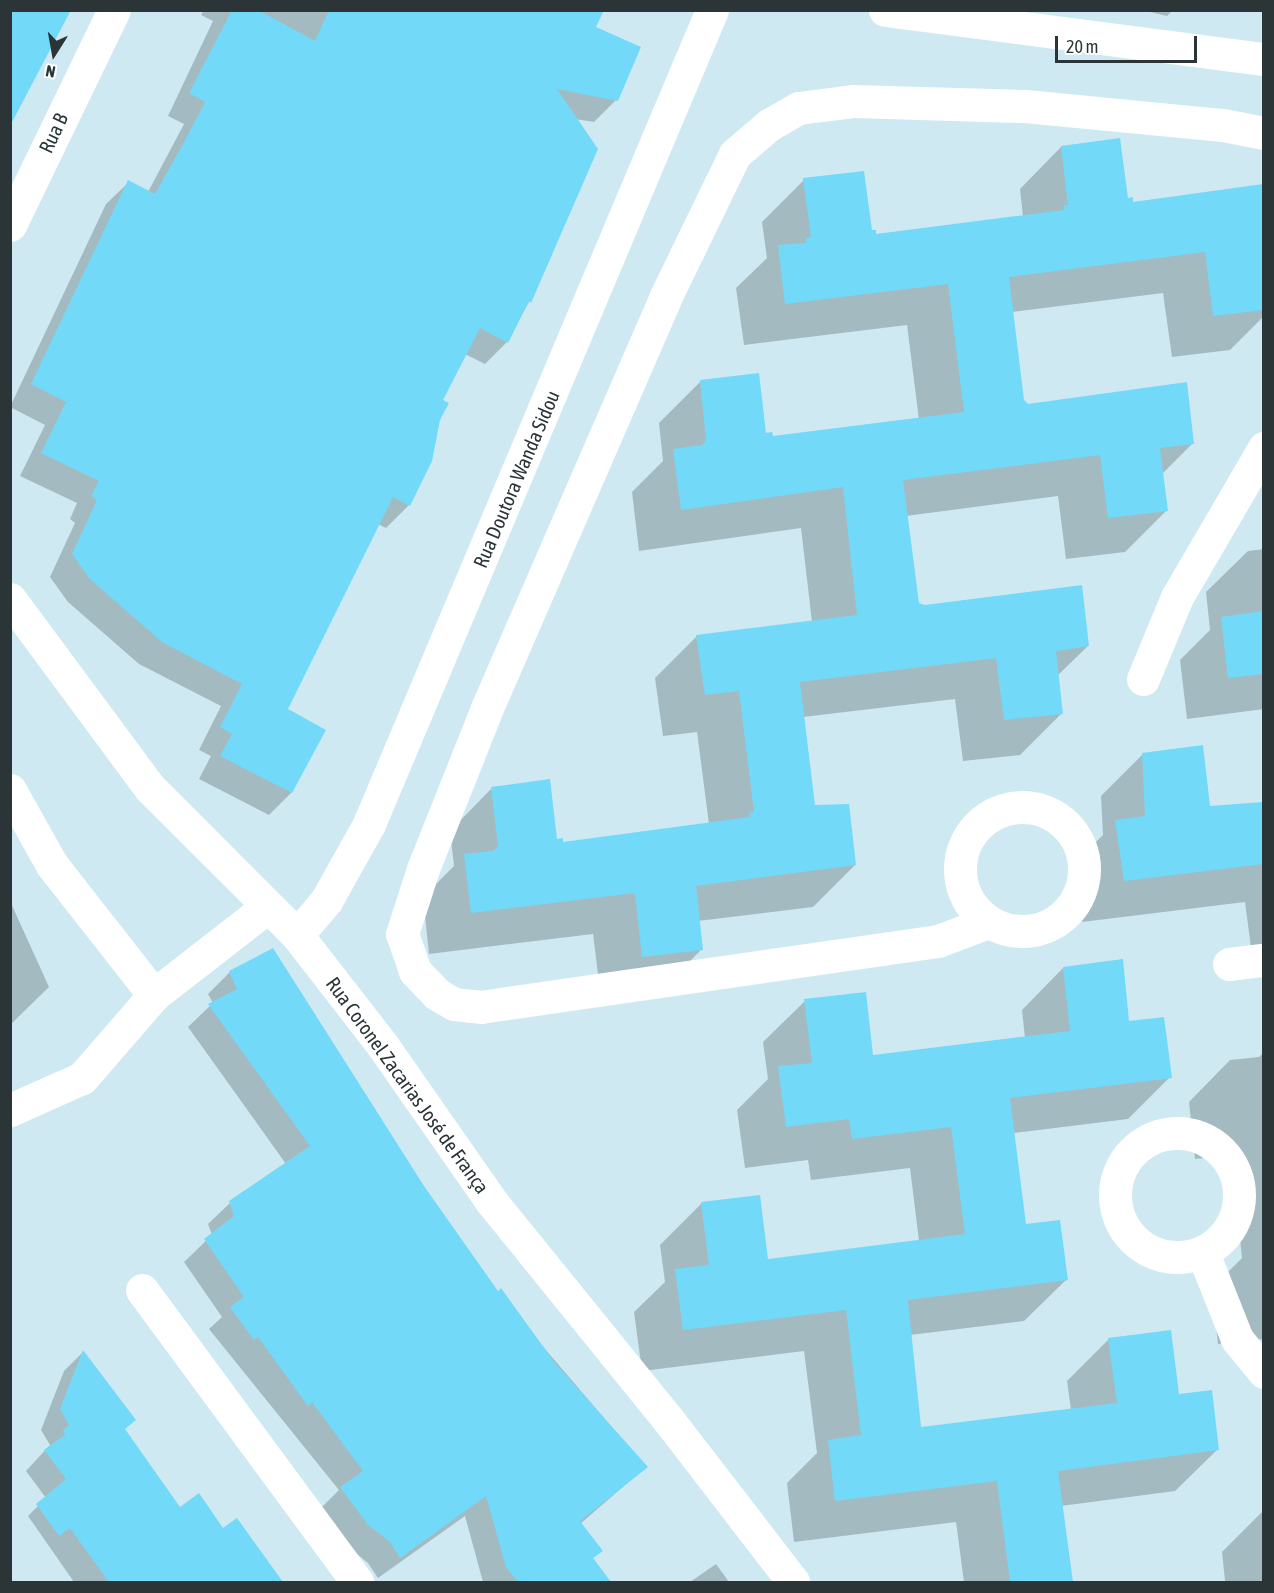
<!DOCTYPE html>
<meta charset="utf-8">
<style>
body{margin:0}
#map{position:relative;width:1274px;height:1593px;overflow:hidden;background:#cee9f2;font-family:"Asap Condensed",sans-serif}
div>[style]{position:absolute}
.shadow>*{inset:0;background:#0003}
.building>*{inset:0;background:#72daf8}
.minor>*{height:33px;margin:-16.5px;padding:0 16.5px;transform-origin:16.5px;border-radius:16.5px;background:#fff}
.minor>.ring{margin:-16.5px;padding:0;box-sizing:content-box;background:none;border:33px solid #fff;border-radius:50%}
span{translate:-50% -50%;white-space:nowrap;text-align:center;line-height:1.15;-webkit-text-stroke:4.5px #fff;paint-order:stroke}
.street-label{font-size:20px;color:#2b3538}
.frame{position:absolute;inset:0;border:12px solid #2b3538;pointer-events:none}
.north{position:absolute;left:24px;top:24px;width:60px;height:60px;-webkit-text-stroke:4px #fff;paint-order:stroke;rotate:191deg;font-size:16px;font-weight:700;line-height:24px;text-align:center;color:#2b3538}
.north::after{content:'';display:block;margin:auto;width:21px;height:27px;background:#2b3538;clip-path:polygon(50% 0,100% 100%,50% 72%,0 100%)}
.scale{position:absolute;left:1055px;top:36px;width:142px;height:27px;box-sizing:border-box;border:3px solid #2b3538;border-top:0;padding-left:8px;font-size:18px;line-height:21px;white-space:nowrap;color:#2b3538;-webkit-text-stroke:4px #fff;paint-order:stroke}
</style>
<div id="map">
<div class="shadow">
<div style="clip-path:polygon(204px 10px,602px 10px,594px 27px,616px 100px,594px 122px,575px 119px,596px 149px,529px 302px,507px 342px,485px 364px,465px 354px,441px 401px,409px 505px,386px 528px,378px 524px,286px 710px,324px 731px,291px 793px,269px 815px,199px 779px,211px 756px,199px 750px,221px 706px,139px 664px,68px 602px,50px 577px,75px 523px,70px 519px,77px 503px,20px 476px,45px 425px,10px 407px,106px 204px,129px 182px,148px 192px,184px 124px,168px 116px,213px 21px,201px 15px)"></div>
<div style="clip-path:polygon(1142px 10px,1173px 10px,1167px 16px)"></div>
<div style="clip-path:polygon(1061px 147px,1131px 203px,1264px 185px,1264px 316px,1230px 350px,1172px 357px,1163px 293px,1012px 312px,1022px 401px,1028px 405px,1192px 444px,1162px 474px,1167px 510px,1125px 552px,1066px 559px,1058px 496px,906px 516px,918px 604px,1088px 646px,1057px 676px,1062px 713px,1020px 755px,963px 761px,955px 699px,803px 717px,814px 807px,855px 865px,813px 907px,698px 921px,702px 949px,660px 991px,601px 998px,593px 934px,429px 954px,423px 897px,454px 866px,450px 831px,491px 789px,561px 844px,709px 824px,697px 732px,663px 736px,655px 678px,697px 636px,812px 622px,801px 528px,639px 551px,632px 492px,663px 461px,659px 423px,700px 382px,771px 438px,919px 420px,907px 325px,744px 345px,736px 288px,767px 258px,762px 222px,804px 180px,874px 235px,1023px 217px,1020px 189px)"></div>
<div style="clip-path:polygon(1264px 549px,1264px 709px,1187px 719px,1180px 660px,1210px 630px,1206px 592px,1248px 551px)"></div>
<div style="clip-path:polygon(1143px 754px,1214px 809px,1264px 803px,1264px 962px,1253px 963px,1245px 902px,1082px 922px,1074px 863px,1103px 835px,1101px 796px)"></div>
<div style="clip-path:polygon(10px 901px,49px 987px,10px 1025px)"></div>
<div style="clip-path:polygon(1063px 968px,1128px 1023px,1170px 1077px,1128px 1119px,1013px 1133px,1025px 1226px,1066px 1280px,1024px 1321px,910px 1335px,920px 1429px,1071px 1410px,1067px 1381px,1109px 1339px,1177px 1396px,1217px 1450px,1175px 1491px,1061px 1506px,1071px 1582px,964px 1582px,956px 1522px,794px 1542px,787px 1483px,817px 1453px,804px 1351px,642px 1371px,634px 1312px,665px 1282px,660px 1245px,702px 1203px,767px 1260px,919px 1241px,910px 1168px,811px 1180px,808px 1160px,745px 1168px,737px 1110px,768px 1079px,763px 1042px,805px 1001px,872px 1057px,1025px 1038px,1022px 1010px)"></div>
<div style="clip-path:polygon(230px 972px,423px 1187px,497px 1293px,646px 1467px,580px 1524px,601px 1551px,592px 1559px,609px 1582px,483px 1582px,465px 1516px,378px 1578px,368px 1563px,347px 1546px,319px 1510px,339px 1490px,209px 1329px,222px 1317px,184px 1262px,212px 1235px,208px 1224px,230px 1203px,286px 1164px,188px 1027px,213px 1003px,208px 994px)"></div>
<div style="clip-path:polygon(1264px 1052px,1264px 1339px,1218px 1344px,1212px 1288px,1242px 1258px,1231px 1155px,1195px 1159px,1189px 1102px,1230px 1060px,1259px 1057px)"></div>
<div style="clip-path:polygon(83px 1352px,124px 1430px,180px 1509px,223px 1530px,237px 1520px,281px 1582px,74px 1582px,28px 1516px,46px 1498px,26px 1471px,50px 1445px,41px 1430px,64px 1371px)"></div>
<div style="clip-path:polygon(1264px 1510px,1264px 1582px,1209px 1582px,1225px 1581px,1222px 1552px)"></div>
<div style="clip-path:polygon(716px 1564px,729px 1582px,690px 1582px)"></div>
</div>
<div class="building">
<div style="clip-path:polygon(10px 10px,71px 10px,10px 126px)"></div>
<div style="clip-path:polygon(232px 10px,258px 10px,315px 41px,329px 10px,604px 10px,596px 27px,641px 47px,618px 101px,557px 89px,598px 149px,531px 303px,529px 301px,508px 343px,480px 328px,443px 400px,449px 403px,440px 420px,432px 461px,410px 506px,393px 497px,288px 709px,326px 730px,292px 793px,220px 756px,232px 734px,220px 727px,242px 684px,162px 642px,90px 579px,72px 554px,97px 500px,91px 496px,99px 481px,41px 453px,66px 402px,31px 384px,128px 180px,155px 194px,182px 146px,205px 102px,189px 93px)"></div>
<div style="clip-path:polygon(1120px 138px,1128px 198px,1133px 197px,1133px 202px,1263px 184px,1263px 310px,1213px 316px,1205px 252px,1009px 277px,1024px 400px,1028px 404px,1187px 382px,1194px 444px,1160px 448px,1168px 511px,1108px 518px,1100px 455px,903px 480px,919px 603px,925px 605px,1082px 585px,1089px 646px,1056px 651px,1063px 714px,1004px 720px,996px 658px,800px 682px,815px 805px,849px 804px,856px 865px,696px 886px,703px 950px,642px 957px,635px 893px,471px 913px,464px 854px,493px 851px,498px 846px,491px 787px,550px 779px,557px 839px,563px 838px,563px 842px,750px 817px,749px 813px,754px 812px,739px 691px,705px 695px,696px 635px,857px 615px,843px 487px,681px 510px,673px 449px,702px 445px,706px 440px,700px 380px,759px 373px,766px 433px,772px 432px,773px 436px,964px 412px,948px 284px,785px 304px,778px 245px,806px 243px,806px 238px,811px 237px,803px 178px,864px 171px,872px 230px,876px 230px,876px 234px,1064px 210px,1064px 205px,1068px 205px,1061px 146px)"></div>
<div style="clip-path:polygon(1263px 611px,1263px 674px,1228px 678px,1221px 617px)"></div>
<div style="clip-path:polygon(1203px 745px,1210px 806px,1263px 802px,1263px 864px,1124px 881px,1115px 820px,1145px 816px,1142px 753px)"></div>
<div style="clip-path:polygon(273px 948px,424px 1186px,498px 1291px,501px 1288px,555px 1363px,648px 1467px,580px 1521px,603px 1551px,593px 1558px,611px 1582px,518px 1582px,506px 1567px,486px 1496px,400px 1558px,389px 1541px,368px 1525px,340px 1487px,363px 1471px,312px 1402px,308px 1406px,258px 1337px,254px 1340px,230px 1307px,244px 1297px,204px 1239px,234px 1216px,229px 1201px,310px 1146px,208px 1004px,237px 989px,229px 971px)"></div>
<div style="clip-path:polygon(1123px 959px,1129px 1021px,1164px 1017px,1172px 1078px,1010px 1098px,1026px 1224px,1060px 1220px,1068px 1280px,908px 1300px,921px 1427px,1117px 1403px,1108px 1338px,1171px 1330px,1179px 1394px,1212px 1390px,1219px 1450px,1058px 1471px,1073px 1582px,1010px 1582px,997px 1481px,835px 1501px,828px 1440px,861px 1435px,846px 1310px,683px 1330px,675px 1269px,709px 1265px,701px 1202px,760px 1195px,768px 1259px,965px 1234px,951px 1127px,852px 1139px,849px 1119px,786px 1127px,778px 1066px,812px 1063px,804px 999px,866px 992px,873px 1055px,1070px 1031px,1063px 967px)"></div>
<div style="clip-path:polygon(83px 1350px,136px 1420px,125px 1429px,180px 1507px,199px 1493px,223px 1528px,237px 1518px,283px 1582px,109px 1582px,70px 1528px,59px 1536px,36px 1504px,66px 1479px,44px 1450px,65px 1435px,63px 1430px,69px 1425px,60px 1409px)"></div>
</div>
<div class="minor">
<div style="left:885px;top:10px;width:382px;rotate:7.4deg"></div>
<div style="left:10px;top:225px;width:239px;rotate:-64.2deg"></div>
<div style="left:10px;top:599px;width:235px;rotate:53.5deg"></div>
<div style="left:150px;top:788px;width:208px;rotate:45deg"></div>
<div style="left:297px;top:935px;width:140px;rotate:52.2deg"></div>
<div style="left:383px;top:1046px;width:189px;rotate:55.1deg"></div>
<div style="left:491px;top:1201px;width:284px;rotate:51deg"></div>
<div style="left:670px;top:1422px;width:202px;rotate:52.4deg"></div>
<div style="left:1143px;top:679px;width:89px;rotate:-67.5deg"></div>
<div style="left:1177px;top:597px;width:173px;rotate:-59.7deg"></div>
<div style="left:10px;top:790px;width:86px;rotate:60.8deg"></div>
<div style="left:52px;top:865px;width:165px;rotate:51.9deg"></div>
<div style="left:154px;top:995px;width:110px;rotate:130.9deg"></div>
<div style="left:82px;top:1078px;width:79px;rotate:156deg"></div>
<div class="ring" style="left:960px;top:807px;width:91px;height:91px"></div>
<div style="left:988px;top:922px;width:53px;rotate:159.2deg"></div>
<div style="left:938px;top:941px;width:461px;rotate:171.8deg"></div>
<div style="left:482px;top:1007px;width:28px;rotate:-174deg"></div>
<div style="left:454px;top:1004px;width:20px;rotate:-150deg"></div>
<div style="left:437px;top:994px;width:32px;rotate:-134deg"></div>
<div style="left:415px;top:971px;width:39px;rotate:-109deg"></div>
<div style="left:402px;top:934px;width:68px;rotate:-72.1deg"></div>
<div style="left:423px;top:869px;width:173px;rotate:-68.3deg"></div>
<div style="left:487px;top:708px;width:447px;rotate:-66.5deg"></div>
<div style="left:665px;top:298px;width:160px;rotate:-64.1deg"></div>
<div style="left:735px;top:154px;width:45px;rotate:-40.5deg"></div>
<div style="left:769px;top:125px;width:34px;rotate:-30deg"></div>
<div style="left:798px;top:108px;width:55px;rotate:-7.3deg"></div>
<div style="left:853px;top:101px;width:172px;rotate:1.7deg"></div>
<div style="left:1025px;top:106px;width:199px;rotate:5.5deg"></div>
<div style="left:1223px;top:125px;width:42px;rotate:11deg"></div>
<div style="left:297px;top:935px;width:45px;rotate:-49.5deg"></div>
<div style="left:326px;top:901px;width:88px;rotate:-60.8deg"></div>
<div style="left:369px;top:824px;width:883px;rotate:-67.15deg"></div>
<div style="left:1229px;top:964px;width:35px;rotate:-7deg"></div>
<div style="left:154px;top:995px;width:143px;rotate:-37.9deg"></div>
<div class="ring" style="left:1115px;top:1133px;width:91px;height:91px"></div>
<div style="left:1203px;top:1253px;width:92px;rotate:68.4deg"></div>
<div style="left:1237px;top:1339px;width:43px;rotate:50.7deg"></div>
<div style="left:142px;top:1290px;width:363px;rotate:53.6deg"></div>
</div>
<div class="street-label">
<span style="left:53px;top:133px;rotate:-65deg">Rua B</span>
<span style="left:516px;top:479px;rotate:-67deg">Rua Doutora Wanda Sidou</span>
<span style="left:408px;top:1085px;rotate:54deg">Rua Coronel Zacarias José de França</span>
</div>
<div class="frame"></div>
<div class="north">N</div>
<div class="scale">20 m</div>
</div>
